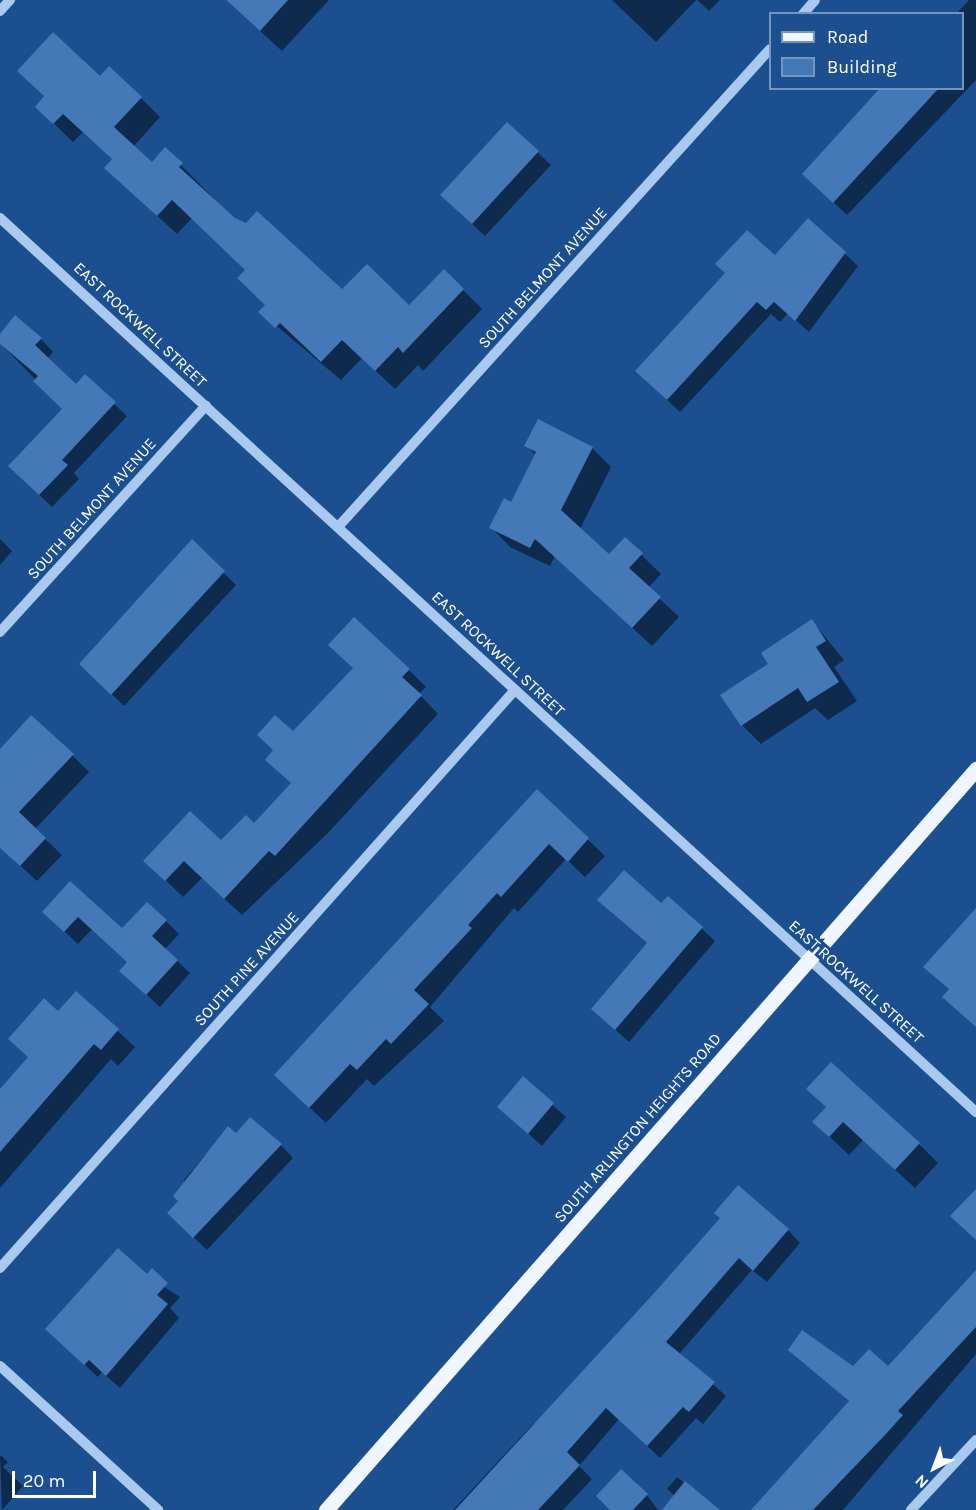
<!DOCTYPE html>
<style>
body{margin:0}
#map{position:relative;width:976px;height:1510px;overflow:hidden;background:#1b4f8f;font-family:Karla,sans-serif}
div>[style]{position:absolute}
.shadow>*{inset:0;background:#0007}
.building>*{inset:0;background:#4478b7}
.minor>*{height:10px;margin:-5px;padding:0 5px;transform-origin:5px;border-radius:5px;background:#a9c9ee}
.major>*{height:15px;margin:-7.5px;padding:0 7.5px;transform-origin:7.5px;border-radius:7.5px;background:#f0f6ff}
span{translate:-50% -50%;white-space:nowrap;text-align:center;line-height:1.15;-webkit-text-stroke:6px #1b4f8f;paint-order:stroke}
.street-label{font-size:16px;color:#fff}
.legend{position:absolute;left:769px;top:12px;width:195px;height:78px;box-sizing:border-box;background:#1b4f8f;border:2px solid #7695bc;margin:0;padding:8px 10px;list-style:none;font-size:18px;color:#fff}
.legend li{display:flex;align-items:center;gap:12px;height:30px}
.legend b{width:30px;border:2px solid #7695bc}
.north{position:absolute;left:904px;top:1438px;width:60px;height:60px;-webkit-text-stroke:4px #1b4f8f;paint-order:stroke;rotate:222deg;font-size:16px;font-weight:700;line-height:24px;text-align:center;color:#fff}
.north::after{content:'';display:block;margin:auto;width:21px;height:27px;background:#fff;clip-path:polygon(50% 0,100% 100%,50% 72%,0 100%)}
.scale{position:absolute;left:12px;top:1471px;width:84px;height:27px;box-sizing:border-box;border:3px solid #fff;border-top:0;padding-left:8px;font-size:18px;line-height:21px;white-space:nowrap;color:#fff;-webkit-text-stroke:4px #1b4f8f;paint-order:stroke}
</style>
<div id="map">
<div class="shadow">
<div style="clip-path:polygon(226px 0,329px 0,282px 51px)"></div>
<div style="clip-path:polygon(612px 0,696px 0,656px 42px)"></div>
<div style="clip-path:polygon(697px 0,720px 0,709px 11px)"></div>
<div style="clip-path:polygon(969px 0,976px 0,976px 80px,847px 215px,816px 186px,885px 88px,962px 88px,962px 14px,956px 14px)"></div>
<div style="clip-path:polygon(100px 78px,141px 98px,160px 117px,133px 147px,152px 164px,165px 149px,234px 219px,343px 291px,409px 307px,444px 271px,482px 309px,423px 371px,418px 365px,395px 389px,362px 358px,341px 380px,260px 312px,267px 305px,247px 270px,192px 218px,177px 234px,126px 187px,114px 160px,83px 132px,73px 142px,37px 107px)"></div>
<div style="clip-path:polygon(507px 124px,551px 165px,485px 236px,455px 208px)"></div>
<div style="clip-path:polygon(809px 220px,858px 266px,809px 332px,788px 313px,780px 322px,771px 314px,680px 412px,650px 384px)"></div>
<div style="clip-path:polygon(0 336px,41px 339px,53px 352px,47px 359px,76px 386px,85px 377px,127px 416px,74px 473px,79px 479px,52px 507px,23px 479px,64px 409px,0 343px)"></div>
<div style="clip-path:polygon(526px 446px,592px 448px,611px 467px,580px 529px,609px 556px,625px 539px,661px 574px,648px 588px,679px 617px,652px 646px,555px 556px,550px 566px,510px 547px,491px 527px,512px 504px,536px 455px)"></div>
<div style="clip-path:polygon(0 539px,12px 551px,0 565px)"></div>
<div style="clip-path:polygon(192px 542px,236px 585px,124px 706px,81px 664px)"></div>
<div style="clip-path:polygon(812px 621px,844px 660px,834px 667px,857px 701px,828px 720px,815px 708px,761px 744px,742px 725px,770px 664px)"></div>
<div style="clip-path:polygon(409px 670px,426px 687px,419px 694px,438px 714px,327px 834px,242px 915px,202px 878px,183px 897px,146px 861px,221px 843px,254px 825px,293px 784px,267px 760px,293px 733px)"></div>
<div style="clip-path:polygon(0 751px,72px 755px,89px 772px,35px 829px,62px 855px,37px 881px,0 847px)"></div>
<div style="clip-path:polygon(537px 791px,605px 856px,585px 877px,566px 859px,518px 912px,514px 908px,430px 1007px,444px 1021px,374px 1086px,367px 1079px,326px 1123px,292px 1091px)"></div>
<div style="clip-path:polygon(70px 883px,123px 930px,166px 921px,179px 934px,165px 949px,190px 973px,160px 1007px,134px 983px,129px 962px,92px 929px,78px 944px,57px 925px)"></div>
<div style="clip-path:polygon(668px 898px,715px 941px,629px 1042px,593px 1009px,648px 944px,612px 913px,661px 905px)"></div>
<div style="clip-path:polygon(76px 993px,135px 1047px,118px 1066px,111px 1059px,0 1188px,0 1094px)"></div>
<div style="clip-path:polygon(523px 1079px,566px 1117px,542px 1146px,512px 1119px)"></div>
<div style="clip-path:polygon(808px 1089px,919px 1144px,938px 1163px,915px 1188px,863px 1140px,849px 1155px,814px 1122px,827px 1108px)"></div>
<div style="clip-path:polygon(228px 1128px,236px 1135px,281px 1145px,293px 1158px,207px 1250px,182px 1226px,184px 1180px)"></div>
<div style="clip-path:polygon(721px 1219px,788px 1230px,800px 1243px,767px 1282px,752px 1270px,679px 1354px,726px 1396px,703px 1424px,696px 1418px,660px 1458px,619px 1419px,579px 1466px,592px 1479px,563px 1510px,453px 1510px,534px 1423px,538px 1427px)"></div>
<div style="clip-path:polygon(976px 1272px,976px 1354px,843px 1510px,753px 1510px,850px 1402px,790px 1350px,853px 1368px,888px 1368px)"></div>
<div style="clip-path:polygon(147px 1276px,180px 1297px,170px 1308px,179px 1318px,120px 1388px,102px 1372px,98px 1377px,60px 1342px)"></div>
<div style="clip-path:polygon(0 1455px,8px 1462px,3px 1467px,23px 1486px,2px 1510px)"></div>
<div style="clip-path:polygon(677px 1477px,718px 1510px,672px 1510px,675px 1496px,667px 1489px)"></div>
<div style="clip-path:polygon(647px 1495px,658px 1510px,612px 1510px)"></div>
</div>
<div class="building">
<div style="clip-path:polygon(226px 0,288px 0,260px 31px)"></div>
<div style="clip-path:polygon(53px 32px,100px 76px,109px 66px,142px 97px,114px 127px,152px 162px,165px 147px,183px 163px,179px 167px,235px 218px,246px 223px,257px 211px,342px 289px,367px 264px,409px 305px,444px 269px,464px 289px,403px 353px,398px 347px,375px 371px,342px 340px,321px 362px,280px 323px,275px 328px,258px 312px,265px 305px,237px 278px,245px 270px,172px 200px,157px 216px,104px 168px,112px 159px,63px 114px,53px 124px,35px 107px,44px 96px,17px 71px)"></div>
<div style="clip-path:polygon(880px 88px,939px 88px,833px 203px,802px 174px)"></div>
<div style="clip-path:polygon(507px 122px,539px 151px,472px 224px,440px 195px)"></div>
<div style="clip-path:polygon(808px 218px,846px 252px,795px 321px,774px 302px,766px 310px,757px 302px,667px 400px,635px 371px,725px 273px,715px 264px,747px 230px,775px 255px)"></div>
<div style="clip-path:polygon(15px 315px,42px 338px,35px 345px,76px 384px,85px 374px,116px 402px,62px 460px,68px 465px,39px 495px,8px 466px,62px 409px,33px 381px,38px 376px,0 344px,0 334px)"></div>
<div style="clip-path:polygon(538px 419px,593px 447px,561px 510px,609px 554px,625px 537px,643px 553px,629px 568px,661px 597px,632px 628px,535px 539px,530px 548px,489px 528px,504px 498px,511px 502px,536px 452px,524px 446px)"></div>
<div style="clip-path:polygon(192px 539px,225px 571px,111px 695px,79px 664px)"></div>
<div style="clip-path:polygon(354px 617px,410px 669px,402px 677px,422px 695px,275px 856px,269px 851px,224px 899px,184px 861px,165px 881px,143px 861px,190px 811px,221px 840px,246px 815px,254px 823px,291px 783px,265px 760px,273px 750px,257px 735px,275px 715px,293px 731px,353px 668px,328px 645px)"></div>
<div style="clip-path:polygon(812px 619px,826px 641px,816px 647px,839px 682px,807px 702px,798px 688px,741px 726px,720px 695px,768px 664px,761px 653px)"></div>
<div style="clip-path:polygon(31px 715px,74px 754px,19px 812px,46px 838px,20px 866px,0 848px,0 749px)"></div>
<div style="clip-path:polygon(537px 789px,589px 838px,568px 862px,549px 844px,501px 897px,497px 893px,468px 925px,472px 928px,414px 990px,429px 1004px,391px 1044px,386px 1039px,357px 1070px,350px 1064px,309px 1108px,274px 1075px)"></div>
<div style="clip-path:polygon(624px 870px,661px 903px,668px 896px,703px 927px,615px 1030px,591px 1009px,647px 943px,597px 900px)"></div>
<div style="clip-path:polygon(70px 881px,122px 928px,147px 902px,167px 920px,152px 936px,178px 960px,146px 995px,119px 971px,127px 962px,78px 917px,64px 932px,42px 912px)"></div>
<div style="clip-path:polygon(976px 908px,976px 1027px,942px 997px,949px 989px,923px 967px)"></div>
<div style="clip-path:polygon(76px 991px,119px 1029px,101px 1050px,94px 1044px,0 1152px,0 1089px,28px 1057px,8px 1039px,44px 998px,58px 1011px)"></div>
<div style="clip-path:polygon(831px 1062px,920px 1143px,895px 1170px,843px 1122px,829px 1137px,812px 1122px,826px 1107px,806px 1089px)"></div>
<div style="clip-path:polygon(523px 1076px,554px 1103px,528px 1134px,497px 1107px)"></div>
<div style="clip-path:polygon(250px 1117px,282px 1144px,193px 1238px,167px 1213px,178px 1201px,173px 1196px,228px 1126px,236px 1133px)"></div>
<div style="clip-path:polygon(738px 1185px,789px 1229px,753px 1271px,739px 1258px,666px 1342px,715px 1382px,689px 1412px,683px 1407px,647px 1446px,606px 1408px,567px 1452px,580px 1465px,538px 1510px,455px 1510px,656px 1291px,720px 1218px,714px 1213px)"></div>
<div style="clip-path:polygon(976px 1189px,976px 1240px,950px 1216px)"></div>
<div style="clip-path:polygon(118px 1248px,147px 1274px,152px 1268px,168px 1283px,157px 1295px,168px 1304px,106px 1376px,89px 1360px,84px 1365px,45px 1329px)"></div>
<div style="clip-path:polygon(976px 1270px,976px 1327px,898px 1411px,903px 1415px,885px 1435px,813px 1510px,751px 1510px,849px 1401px,788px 1350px,802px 1330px,853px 1366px,869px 1349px,888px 1366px)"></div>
<div style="clip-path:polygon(621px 1469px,648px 1494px,633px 1510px,610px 1510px,596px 1496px)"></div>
<div style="clip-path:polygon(685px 1481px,720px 1510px,662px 1510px)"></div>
</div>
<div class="minor">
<div style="left:0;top:11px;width:15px;rotate:-48deg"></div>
<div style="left:803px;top:14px;width:18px;rotate:-49deg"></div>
<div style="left:0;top:218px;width:1324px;rotate:42.49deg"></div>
<div style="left:338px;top:527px;width:644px;rotate:-47.89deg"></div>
<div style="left:0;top:632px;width:306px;rotate:-47.7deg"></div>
<div style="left:0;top:1268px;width:774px;rotate:-48.3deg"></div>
<div style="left:0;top:1366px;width:214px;rotate:42.3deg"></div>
<div style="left:911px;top:1510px;width:96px;rotate:-47.1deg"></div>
</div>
<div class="major">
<div style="left:326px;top:1510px;width:986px;rotate:-48.74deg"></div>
</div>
<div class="street-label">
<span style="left:543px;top:278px;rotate:-48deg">SOUTH BELMONT AVENUE</span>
<span style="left:140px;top:325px;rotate:43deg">EAST ROCKWELL STREET</span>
<span style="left:92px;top:509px;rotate:-48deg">SOUTH BELMONT AVENUE</span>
<span style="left:498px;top:654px;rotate:43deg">EAST ROCKWELL STREET</span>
<span style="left:247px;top:969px;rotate:-48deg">SOUTH PINE AVENUE</span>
<span style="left:856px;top:982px;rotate:42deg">EAST ROCKWELL STREET</span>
<span style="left:638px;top:1128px;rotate:-49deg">SOUTH ARLINGTON HEIGHTS ROAD</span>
</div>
<ul class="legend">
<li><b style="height:8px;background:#f0f6ff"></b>Road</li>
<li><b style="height:16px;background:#4478b7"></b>Building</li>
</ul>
<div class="north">N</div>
<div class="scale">20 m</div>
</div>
